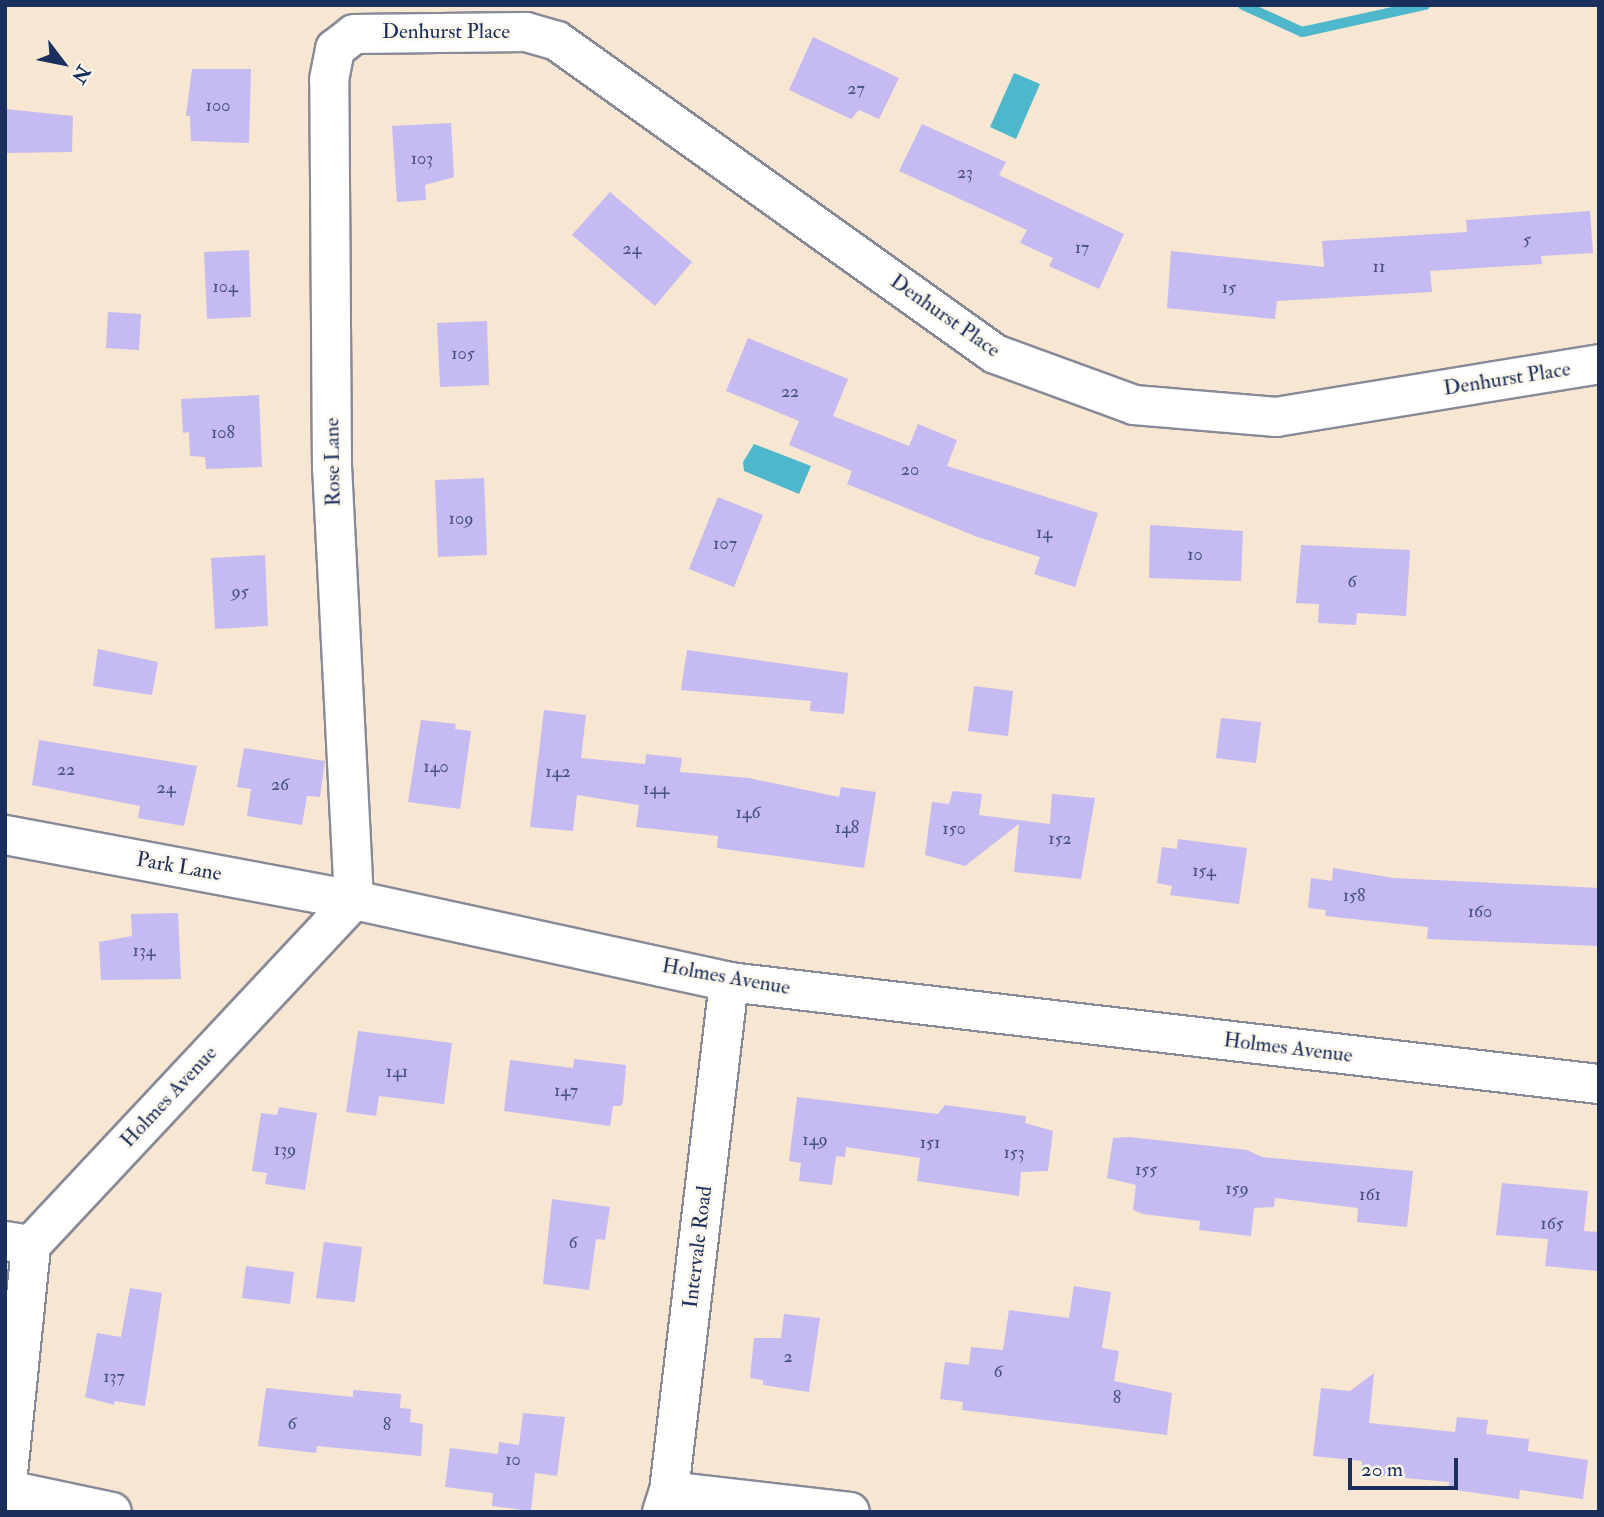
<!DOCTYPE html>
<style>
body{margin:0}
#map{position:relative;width:1604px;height:1517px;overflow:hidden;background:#f7e6d1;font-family:"IM FELL Double Pica",serif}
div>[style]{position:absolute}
.water>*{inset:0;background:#4eb7cb}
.stream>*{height:10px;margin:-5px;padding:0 5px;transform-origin:5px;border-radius:5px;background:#4eb7cb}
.building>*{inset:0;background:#c5baf2}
.roads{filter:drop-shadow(2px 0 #898a98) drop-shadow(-2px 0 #898a98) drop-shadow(0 2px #898a98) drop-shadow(0 -2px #898a98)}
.street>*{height:38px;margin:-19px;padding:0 19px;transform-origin:19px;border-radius:19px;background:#fff}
span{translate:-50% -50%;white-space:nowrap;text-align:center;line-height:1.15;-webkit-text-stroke:5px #fbf7ec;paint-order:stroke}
.number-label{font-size:18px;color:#465283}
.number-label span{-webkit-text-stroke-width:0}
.street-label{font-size:21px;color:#1b2f5e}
.frame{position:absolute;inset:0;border:7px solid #1b2f5e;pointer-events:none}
.north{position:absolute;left:28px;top:28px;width:70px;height:70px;-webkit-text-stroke:5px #fbf7ec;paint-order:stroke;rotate:122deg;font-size:19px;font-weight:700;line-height:28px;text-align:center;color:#1b2f5e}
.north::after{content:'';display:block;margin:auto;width:24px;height:32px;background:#1b2f5e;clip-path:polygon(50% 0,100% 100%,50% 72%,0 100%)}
.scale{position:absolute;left:1348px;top:1458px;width:110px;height:32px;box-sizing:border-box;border:4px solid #1b2f5e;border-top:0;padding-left:9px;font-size:21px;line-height:24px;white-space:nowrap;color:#1b2f5e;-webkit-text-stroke:5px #fbf7ec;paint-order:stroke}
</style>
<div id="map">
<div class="water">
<div style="clip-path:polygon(1014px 73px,1040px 84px,1016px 139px,990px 127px)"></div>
<div style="clip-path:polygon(754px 444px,811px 466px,799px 494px,744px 471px,743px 462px)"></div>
</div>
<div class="stream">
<div style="left:1243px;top:5px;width:65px;rotate:24.6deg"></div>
<div style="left:1302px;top:32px;width:126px;rotate:-12.4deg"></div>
</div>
<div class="building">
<div style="clip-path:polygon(813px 37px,899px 78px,879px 119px,859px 110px,851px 119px,789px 90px)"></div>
<div style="clip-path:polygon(192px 69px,251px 69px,249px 143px,191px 141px,190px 116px,186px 116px)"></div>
<div style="clip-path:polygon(5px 109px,73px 116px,72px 152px,5px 153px)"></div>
<div style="clip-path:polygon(451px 123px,454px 177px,425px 185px,426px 200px,397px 202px,392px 126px)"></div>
<div style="clip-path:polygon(922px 124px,1006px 162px,999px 175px,1124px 234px,1099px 289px,1049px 266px,1053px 258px,1020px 243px,1027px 230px,899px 171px)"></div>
<div style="clip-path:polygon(610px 192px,692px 262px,655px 306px,572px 235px)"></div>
<div style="clip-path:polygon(1590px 211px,1593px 253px,1541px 256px,1542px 264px,1430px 271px,1432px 292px,1277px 301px,1275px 319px,1167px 308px,1171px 251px,1324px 267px,1322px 241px,1467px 232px,1466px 220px)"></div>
<div style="clip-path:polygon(249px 250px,251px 317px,207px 319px,204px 252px)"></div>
<div style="clip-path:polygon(108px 312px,141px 314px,139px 350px,106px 348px)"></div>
<div style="clip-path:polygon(487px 321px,489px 385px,440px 387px,437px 323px)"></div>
<div style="clip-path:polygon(748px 338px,848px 379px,833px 416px,909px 446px,918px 424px,957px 440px,947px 466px,1098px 513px,1075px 587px,1034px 574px,1040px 557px,975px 536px,847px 484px,852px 471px,789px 445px,799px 421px,726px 391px)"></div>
<div style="clip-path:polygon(259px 395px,262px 467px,206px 469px,205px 457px,190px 456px,189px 432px,183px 433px,181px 399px)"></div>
<div style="clip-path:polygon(484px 478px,487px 555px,438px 557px,435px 480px)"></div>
<div style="clip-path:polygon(718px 497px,763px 515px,734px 587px,689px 569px)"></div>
<div style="clip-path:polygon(1150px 525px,1243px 531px,1241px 581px,1149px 578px)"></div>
<div style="clip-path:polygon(1301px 545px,1410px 550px,1406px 616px,1357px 613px,1356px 625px,1318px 623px,1319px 604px,1296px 603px)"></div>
<div style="clip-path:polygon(265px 555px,268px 626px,215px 629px,211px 558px)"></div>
<div style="clip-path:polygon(98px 649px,158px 662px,152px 695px,93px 686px)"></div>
<div style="clip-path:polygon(687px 650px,848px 673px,844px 714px,810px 711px,811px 701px,681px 690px)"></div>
<div style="clip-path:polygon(974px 686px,1013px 691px,1008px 736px,968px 731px)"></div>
<div style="clip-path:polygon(544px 710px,586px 715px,581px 758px,645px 764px,646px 754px,682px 758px,680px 772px,749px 778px,839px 797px,841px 787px,876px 792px,864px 868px,717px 848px,718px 836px,636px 827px,639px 805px,577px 795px,573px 831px,530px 827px)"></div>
<div style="clip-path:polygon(1221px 718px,1261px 722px,1256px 763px,1216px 758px)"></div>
<div style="clip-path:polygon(421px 720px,456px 724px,455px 729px,471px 731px,460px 809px,408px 802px)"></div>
<div style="clip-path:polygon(39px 740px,197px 766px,184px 826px,138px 818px,140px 806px,32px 785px)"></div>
<div style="clip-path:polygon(244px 748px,325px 761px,320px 797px,307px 796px,302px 825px,247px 816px,251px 789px,237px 787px)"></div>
<div style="clip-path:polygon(953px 791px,982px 794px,979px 815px,1050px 824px,1052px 794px,1095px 798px,1081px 879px,1014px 872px,1019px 824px,965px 866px,925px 855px,932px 802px,949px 804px)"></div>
<div style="clip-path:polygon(1178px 839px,1247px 848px,1239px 904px,1170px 895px,1172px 886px,1157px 883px,1162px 847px,1177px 849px)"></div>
<div style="clip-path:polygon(1333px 868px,1394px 878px,1599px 888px,1599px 946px,1427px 939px,1428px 927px,1325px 916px,1326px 910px,1308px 908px,1311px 878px,1332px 881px)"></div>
<div style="clip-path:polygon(178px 913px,181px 979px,101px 980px,99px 942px,132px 936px,131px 914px)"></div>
<div style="clip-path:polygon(358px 1031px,452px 1043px,444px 1104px,379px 1096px,376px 1116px,346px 1112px)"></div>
<div style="clip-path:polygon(574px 1059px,626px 1065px,623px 1102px,621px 1106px,613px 1106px,610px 1126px,504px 1111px,510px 1060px,573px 1068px)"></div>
<div style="clip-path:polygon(797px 1097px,938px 1114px,945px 1105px,1026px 1116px,1025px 1123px,1053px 1131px,1048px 1171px,1021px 1172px,1019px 1196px,917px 1181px,920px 1158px,846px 1147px,845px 1157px,836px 1156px,832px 1185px,799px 1181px,801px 1163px,789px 1161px)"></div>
<div style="clip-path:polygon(279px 1107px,317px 1113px,305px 1190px,265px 1184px,267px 1173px,252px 1171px,261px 1113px,277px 1115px)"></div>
<div style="clip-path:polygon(1129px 1137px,1247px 1150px,1262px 1157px,1413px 1171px,1407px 1227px,1357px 1222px,1358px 1208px,1275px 1198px,1274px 1207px,1254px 1208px,1251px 1236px,1199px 1230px,1200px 1221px,1143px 1214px,1133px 1210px,1136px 1185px,1107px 1178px,1113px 1138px)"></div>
<div style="clip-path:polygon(1502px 1183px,1588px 1191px,1584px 1231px,1599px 1232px,1599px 1271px,1545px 1266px,1548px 1239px,1496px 1235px)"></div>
<div style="clip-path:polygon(552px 1199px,610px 1207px,605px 1240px,596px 1239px,589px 1290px,543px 1284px)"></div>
<div style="clip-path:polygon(324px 1242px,362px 1247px,355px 1302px,316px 1298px)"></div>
<div style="clip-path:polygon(246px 1266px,294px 1272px,290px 1304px,242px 1298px)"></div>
<div style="clip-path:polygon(1074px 1286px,1111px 1292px,1102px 1348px,1119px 1351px,1114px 1381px,1172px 1393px,1167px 1435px,962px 1410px,963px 1402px,940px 1399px,945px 1362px,969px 1365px,971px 1347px,1003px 1350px,1009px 1310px,1069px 1318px)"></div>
<div style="clip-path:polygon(130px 1288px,162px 1293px,145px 1406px,115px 1401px,114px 1405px,85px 1397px,97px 1333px,121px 1337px)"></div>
<div style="clip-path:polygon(784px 1314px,820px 1318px,809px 1392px,763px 1385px,763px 1380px,750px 1378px,754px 1338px,781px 1338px)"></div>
<div style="clip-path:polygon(1374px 1373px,1369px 1423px,1455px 1432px,1457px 1417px,1488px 1420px,1486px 1434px,1529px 1439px,1528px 1451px,1588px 1460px,1583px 1499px,1520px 1490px,1519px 1499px,1448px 1489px,1449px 1482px,1361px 1474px,1362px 1461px,1313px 1456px,1321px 1388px,1350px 1391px)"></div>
<div style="clip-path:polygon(266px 1388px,353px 1397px,353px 1390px,401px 1394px,400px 1408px,411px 1409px,410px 1422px,423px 1424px,421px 1456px,317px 1446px,316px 1453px,258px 1446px)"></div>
<div style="clip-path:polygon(523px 1413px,565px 1417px,557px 1476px,535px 1473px,531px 1511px,492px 1506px,493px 1493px,445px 1487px,450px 1448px,498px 1454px,499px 1442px,519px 1445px)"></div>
</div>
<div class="roads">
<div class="street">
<div style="left:5px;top:835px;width:355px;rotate:10.6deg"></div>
<div style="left:354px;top:900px;width:433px;rotate:-92.9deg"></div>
<div style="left:332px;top:468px;width:388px;rotate:-90.4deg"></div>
<div style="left:329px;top:80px;width:32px;rotate:-79deg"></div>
<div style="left:335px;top:49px;width:24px;rotate:-38deg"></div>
<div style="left:354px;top:34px;width:172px;rotate:-0.7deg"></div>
<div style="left:526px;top:32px;width:32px;rotate:16deg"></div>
<div style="left:557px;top:41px;width:538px;rotate:35.55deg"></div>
<div style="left:995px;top:354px;width:148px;rotate:20.1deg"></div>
<div style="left:1134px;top:405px;width:143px;rotate:4.8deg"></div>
<div style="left:1276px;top:417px;width:327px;rotate:-9.3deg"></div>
<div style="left:5px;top:1241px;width:26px;rotate:9deg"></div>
<div style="left:31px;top:1245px;width:473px;rotate:-46.9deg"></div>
<div style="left:354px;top:900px;width:384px;rotate:12.3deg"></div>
<div style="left:729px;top:982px;width:876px;rotate:6.69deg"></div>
<div style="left:8px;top:1490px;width:106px;rotate:11.9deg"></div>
<div style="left:669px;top:1491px;width:182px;rotate:6.6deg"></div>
<div style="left:5px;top:1503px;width:259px;rotate:-84.2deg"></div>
<div style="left:662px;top:1512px;width:22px;rotate:-72deg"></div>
<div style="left:669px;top:1491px;width:513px;rotate:-83.28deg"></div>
</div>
</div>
<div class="number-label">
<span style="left:856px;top:89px">27</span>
<span style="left:218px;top:106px">100</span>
<span style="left:422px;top:159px">103</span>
<span style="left:965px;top:173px">23</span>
<span style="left:1527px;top:240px">5</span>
<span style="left:1082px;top:248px">17</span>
<span style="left:632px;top:249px">24</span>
<span style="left:1379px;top:267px">11</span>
<span style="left:225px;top:287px">104</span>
<span style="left:1229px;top:288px">15</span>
<span style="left:463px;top:354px">105</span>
<span style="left:790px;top:392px">22</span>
<span style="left:223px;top:433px">108</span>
<span style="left:910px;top:470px">20</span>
<span style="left:461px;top:519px">109</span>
<span style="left:1044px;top:533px">14</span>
<span style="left:725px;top:544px">107</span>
<span style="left:1195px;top:555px">10</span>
<span style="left:1352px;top:582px">6</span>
<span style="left:240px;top:592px">95</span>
<span style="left:436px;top:767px">140</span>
<span style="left:66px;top:770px">22</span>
<span style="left:558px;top:772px">142</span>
<span style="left:280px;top:785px">26</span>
<span style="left:166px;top:788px">24</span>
<span style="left:656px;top:789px">144</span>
<span style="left:748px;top:813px">146</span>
<span style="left:847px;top:828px">148</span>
<span style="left:954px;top:829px">150</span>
<span style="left:1060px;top:839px">152</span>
<span style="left:1204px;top:871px">154</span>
<span style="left:1354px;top:896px">158</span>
<span style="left:1480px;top:912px">160</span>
<span style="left:144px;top:951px">134</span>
<span style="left:397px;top:1072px">141</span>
<span style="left:566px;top:1091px">147</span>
<span style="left:815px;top:1140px">149</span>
<span style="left:930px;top:1143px">151</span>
<span style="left:285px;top:1150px">139</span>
<span style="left:1014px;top:1153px">153</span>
<span style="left:1146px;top:1170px">155</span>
<span style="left:1237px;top:1189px">159</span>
<span style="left:1370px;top:1195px">161</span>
<span style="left:1552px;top:1224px">165</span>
<span style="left:573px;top:1243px">6</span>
<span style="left:788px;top:1357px">2</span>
<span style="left:998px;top:1372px">6</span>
<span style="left:114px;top:1377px">137</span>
<span style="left:1117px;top:1398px">8</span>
<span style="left:292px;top:1424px">6</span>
<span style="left:387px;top:1425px">8</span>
<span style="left:513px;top:1460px">10</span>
</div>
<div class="street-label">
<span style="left:446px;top:32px">Denhurst Place</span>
<span style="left:945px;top:316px;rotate:35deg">Denhurst Place</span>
<span style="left:1507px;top:379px;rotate:-9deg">Denhurst Place</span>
<span style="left:333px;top:462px;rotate:-91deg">Rose Lane</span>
<span style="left:179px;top:867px;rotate:10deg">Park Lane</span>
<span style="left:726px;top:977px;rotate:10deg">Holmes Avenue</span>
<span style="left:1288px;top:1048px;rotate:7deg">Holmes Avenue</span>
<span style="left:169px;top:1097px;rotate:-47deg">Holmes Avenue</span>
<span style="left:698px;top:1247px;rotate:-83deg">Intervale Road</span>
</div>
<div class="frame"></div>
<div class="north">N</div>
<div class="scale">20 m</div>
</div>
